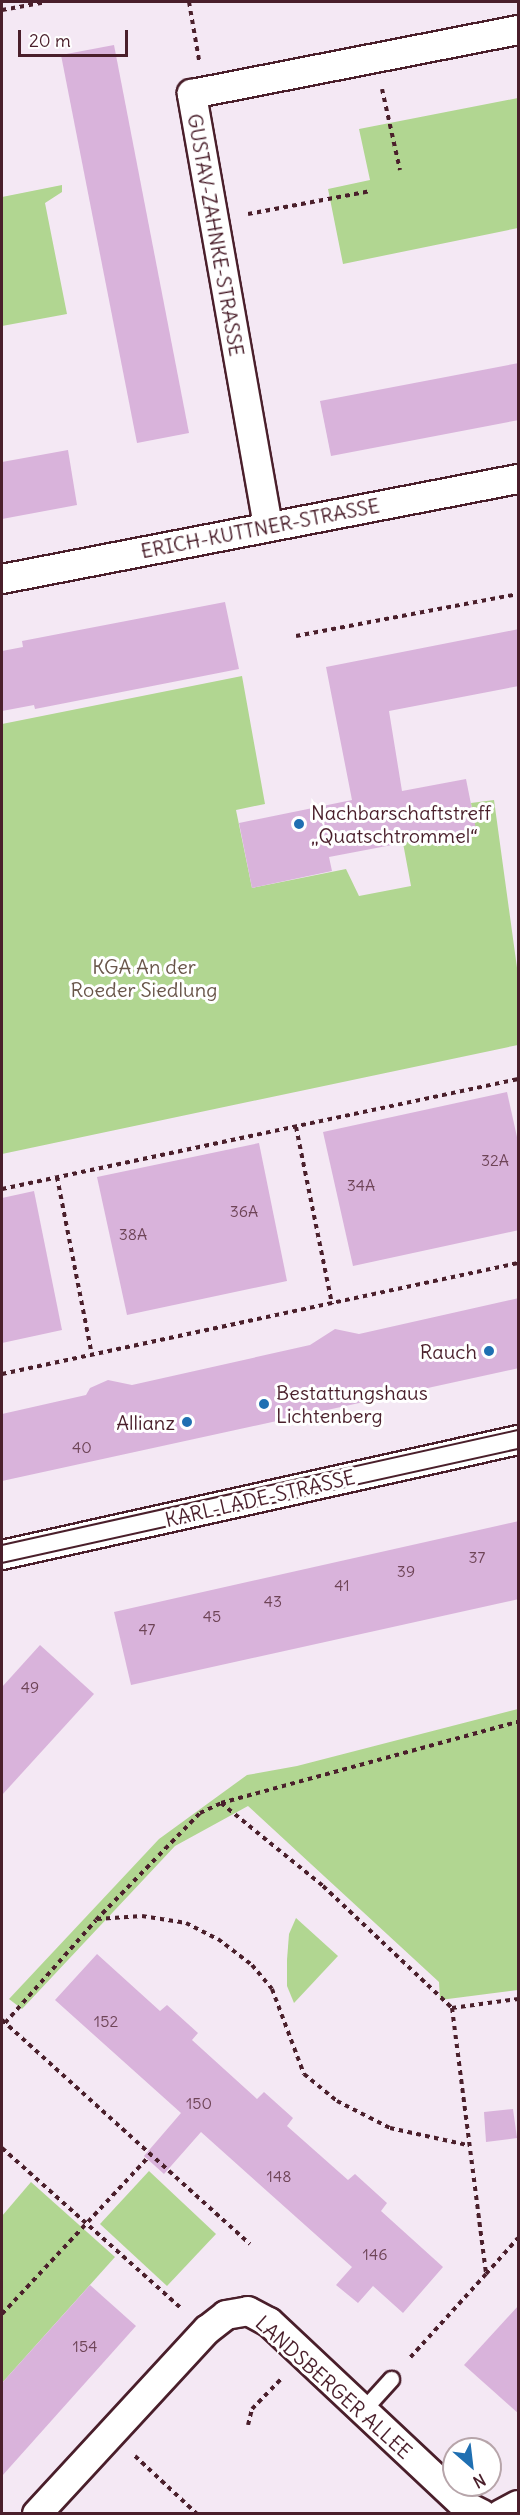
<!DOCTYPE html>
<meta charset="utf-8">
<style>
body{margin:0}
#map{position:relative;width:520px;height:2515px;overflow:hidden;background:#f4e8f4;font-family:Delius,sans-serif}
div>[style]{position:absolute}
.green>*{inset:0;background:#b1d691}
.building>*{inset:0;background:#d9b3db}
.path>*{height:4px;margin-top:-2px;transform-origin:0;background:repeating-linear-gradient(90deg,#4a1f2b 0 4.5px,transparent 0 9px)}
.roads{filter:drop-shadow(2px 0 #4a1f2b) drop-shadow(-2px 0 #4a1f2b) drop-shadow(0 2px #4a1f2b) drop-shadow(0 -2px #4a1f2b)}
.lane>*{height:15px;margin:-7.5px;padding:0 7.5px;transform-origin:7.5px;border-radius:7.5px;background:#fff}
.street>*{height:28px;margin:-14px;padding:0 14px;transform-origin:14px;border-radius:14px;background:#fff}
.tram>*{height:1.5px;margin:-0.75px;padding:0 0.75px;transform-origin:0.75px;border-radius:0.75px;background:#4a1f2b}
.dots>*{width:16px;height:16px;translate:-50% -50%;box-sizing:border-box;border:3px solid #fff;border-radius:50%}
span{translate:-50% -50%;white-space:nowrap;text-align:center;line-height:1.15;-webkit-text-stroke:6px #fff;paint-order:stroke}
.number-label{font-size:16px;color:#6e4457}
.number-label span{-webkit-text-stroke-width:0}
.street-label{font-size:20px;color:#4a1f2b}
.poi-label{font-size:20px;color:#4a1f2b}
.left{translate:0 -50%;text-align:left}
.right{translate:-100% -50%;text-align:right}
.park-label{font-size:20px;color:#69564a}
.frame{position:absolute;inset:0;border:3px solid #4a1f2b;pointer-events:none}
.north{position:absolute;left:442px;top:2437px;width:60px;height:60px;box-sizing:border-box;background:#fff;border:2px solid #b7a5aa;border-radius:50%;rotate:152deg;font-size:16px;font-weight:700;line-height:24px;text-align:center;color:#4a1f2b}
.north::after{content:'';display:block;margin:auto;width:21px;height:27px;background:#1f6fb2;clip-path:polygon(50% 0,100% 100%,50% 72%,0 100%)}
.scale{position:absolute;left:18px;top:30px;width:110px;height:27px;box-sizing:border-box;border:3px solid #4a1f2b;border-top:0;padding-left:8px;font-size:18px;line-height:21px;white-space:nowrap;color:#4a1f2b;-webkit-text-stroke:4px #fff;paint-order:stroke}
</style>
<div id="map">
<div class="green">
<div style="clip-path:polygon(518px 98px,518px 228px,343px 264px,328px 189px,370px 180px,359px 129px)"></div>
<div style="clip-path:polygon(62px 185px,62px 192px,45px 203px,67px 314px,2px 326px,2px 197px)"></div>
<div style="clip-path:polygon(242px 676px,265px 804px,236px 810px,252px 888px,346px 869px,359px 896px,411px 886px,403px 843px,475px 829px,471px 803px,494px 800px,518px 975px,518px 1045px,2px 1154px,2px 724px)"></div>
<div style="clip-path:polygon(518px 1709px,518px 1990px,440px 2000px,439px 1982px,248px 1806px,175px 1846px,22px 2009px,9px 1999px,159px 1839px,247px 1775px,297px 1766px)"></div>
<div style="clip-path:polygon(296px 1918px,338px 1956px,294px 2003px,287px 1986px,287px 1960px,289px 1934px)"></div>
<div style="clip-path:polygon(149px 2171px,216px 2234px,167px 2286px,100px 2224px)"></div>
<div style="clip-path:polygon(31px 2182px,115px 2257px,2px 2383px,2px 2216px)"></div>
</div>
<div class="building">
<div style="clip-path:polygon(114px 45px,189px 433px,137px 443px,61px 55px)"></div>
<div style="clip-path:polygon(519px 363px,519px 420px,331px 456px,320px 401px)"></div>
<div style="clip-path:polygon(68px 450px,77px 505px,2px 519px,2px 462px)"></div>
<div style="clip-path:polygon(225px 602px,239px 669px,35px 709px,34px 705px,2px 711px,2px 651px,23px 647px,22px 641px)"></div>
<div style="clip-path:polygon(519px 629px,519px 686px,389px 711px,402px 791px,466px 779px,476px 829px,329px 857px,332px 871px,252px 888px,239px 823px,352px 800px,326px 667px)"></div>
<div style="clip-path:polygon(507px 1092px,519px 1146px,519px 1230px,353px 1266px,323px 1132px)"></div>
<div style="clip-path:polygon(259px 1143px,287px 1281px,127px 1315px,97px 1177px)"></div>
<div style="clip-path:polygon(34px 1191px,62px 1330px,2px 1343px,2px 1198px)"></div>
<div style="clip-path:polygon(519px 1298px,519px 1368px,2px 1481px,2px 1414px,86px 1395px,90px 1388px,108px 1380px,132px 1385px,310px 1345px,335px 1329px,359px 1334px)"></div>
<div style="clip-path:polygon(519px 1521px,519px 1599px,131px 1685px,114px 1612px)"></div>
<div style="clip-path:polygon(40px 1645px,94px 1694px,2px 1795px,2px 1687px)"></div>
<div style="clip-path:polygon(97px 1954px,160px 2011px,167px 2005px,198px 2033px,192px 2040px,257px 2099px,264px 2092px,293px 2118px,287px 2126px,348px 2180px,355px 2174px,387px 2203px,381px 2211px,443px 2267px,403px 2313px,373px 2286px,358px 2303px,336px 2285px,352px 2267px,201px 2132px,164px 2174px,144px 2156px,181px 2113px,55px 2000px)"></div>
<div style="clip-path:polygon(513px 2109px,517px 2138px,486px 2142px,484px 2112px)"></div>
<div style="clip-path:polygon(90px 2285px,136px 2326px,2px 2476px,2px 2383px)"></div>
<div style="clip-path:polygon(519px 2305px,519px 2414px,464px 2365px)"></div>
</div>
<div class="path">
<div style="left:189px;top:2px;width:59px;rotate:80.2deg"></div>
<div style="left:2px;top:10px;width:45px;rotate:-10.3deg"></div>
<div style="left:382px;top:89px;width:83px;rotate:77.5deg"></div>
<div style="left:248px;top:214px;width:125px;rotate:-10.6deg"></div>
<div style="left:296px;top:636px;width:226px;rotate:-10.7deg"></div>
<div style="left:296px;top:1127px;width:181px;rotate:78.5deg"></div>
<div style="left:57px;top:1177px;width:181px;rotate:78.9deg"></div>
<div style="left:2px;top:1189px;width:528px;rotate:-12.03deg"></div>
<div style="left:2px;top:1374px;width:528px;rotate:-12.14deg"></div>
<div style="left:221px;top:1803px;width:132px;rotate:39.1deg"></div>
<div style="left:323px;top:1886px;width:178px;rotate:43.4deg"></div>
<div style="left:452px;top:2008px;width:268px;rotate:82.7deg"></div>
<div style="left:486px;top:2274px;width:115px;rotate:132.2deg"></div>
<div style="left:97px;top:1919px;width:45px;rotate:-3.8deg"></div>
<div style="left:142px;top:1916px;width:45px;rotate:9deg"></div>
<div style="left:186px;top:1923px;width:36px;rotate:27deg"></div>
<div style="left:218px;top:1939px;width:43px;rotate:37.4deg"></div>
<div style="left:252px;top:1965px;width:31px;rotate:50deg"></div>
<div style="left:272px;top:1989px;width:91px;rotate:69.4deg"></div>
<div style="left:304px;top:2074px;width:43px;rotate:39.3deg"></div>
<div style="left:337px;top:2101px;width:59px;rotate:27deg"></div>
<div style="left:390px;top:2128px;width:79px;rotate:12.4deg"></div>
<div style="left:452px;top:2008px;width:67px;rotate:-7.8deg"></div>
<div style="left:2px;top:2020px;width:334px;rotate:42.1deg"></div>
<div style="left:5px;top:2023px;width:137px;rotate:-48.5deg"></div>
<div style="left:96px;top:1920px;width:149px;rotate:-45.8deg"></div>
<div style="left:200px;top:1813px;width:23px;rotate:-25deg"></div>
<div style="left:221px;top:1803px;width:308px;rotate:-15.3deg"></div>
<div style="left:2px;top:2148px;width:241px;rotate:41.8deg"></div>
<div style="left:486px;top:2274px;width:48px;rotate:-48.4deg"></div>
<div style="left:2px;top:2314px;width:219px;rotate:-47deg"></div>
<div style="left:248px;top:2425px;width:16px;rotate:-76deg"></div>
<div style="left:252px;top:2409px;width:43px;rotate:-45.9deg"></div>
<div style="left:135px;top:2456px;width:85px;rotate:43.1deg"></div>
</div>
<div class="roads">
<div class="lane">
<div style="left:363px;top:2410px;width:42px;rotate:-47.9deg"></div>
</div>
<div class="street">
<div style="left:268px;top:526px;width:439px;rotate:-100deg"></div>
<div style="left:192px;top:94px;width:332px;rotate:-11.1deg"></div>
<div style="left:2px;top:579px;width:526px;rotate:-10.97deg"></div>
<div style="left:2px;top:1555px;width:529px;rotate:-12.56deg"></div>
<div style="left:37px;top:2514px;width:251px;rotate:-47.3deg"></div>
<div style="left:207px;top:2330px;width:24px;rotate:-38deg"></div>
<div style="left:226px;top:2315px;width:22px;rotate:-10deg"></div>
<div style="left:248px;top:2311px;width:24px;rotate:28deg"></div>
<div style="left:269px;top:2322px;width:267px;rotate:43.2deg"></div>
<div style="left:464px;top:2505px;width:20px;rotate:27deg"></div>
<div style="left:501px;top:2514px;width:19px;rotate:-28deg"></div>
</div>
</div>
<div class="tram">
<div style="left:2px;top:1545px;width:529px;rotate:-12.56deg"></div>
<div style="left:2px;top:1563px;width:528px;rotate:-12.46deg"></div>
</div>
<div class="dots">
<div style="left:299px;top:824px;background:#1f6fb2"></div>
<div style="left:489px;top:1351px;background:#1f6fb2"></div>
<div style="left:264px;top:1404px;background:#1f6fb2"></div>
<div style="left:187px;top:1422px;background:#1f6fb2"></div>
</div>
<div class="number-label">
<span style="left:495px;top:1160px">32A</span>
<span style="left:361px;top:1185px">34A</span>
<span style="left:244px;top:1211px">36A</span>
<span style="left:133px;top:1234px">38A</span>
<span style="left:82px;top:1447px">40</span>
<span style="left:477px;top:1557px">37</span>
<span style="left:406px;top:1571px">39</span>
<span style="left:342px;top:1585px">41</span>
<span style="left:273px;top:1601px">43</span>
<span style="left:212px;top:1616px">45</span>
<span style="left:147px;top:1629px">47</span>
<span style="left:30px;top:1687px">49</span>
<span style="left:106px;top:2021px">152</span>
<span style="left:199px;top:2103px">150</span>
<span style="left:279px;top:2176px">148</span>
<span style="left:375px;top:2254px">146</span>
<span style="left:85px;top:2346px">154</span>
</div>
<div class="street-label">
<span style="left:216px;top:235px;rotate:80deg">GUSTAV-ZAHNKE-STRASSE</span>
<span style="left:260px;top:528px;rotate:-11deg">ERICH-KUTTNER-STRASSE</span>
<span style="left:260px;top:1498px;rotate:-13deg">KARL-LADE-STRASSE</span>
<span style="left:334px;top:2387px;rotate:42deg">LANDSBERGER ALLEE</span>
</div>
<div class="poi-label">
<span class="left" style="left:311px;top:824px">Nachbarschaftstreff<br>„Quatschtrommel“</span>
<span class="right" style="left:477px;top:1351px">Rauch</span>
<span class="left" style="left:276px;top:1404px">Bestattungshaus<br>Lichtenberg</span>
<span class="right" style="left:175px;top:1422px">Allianz</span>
</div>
<div class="park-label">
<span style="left:144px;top:978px">KGA An der<br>Roeder Siedlung</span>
</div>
<div class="frame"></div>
<div class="north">N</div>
<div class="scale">20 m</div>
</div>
